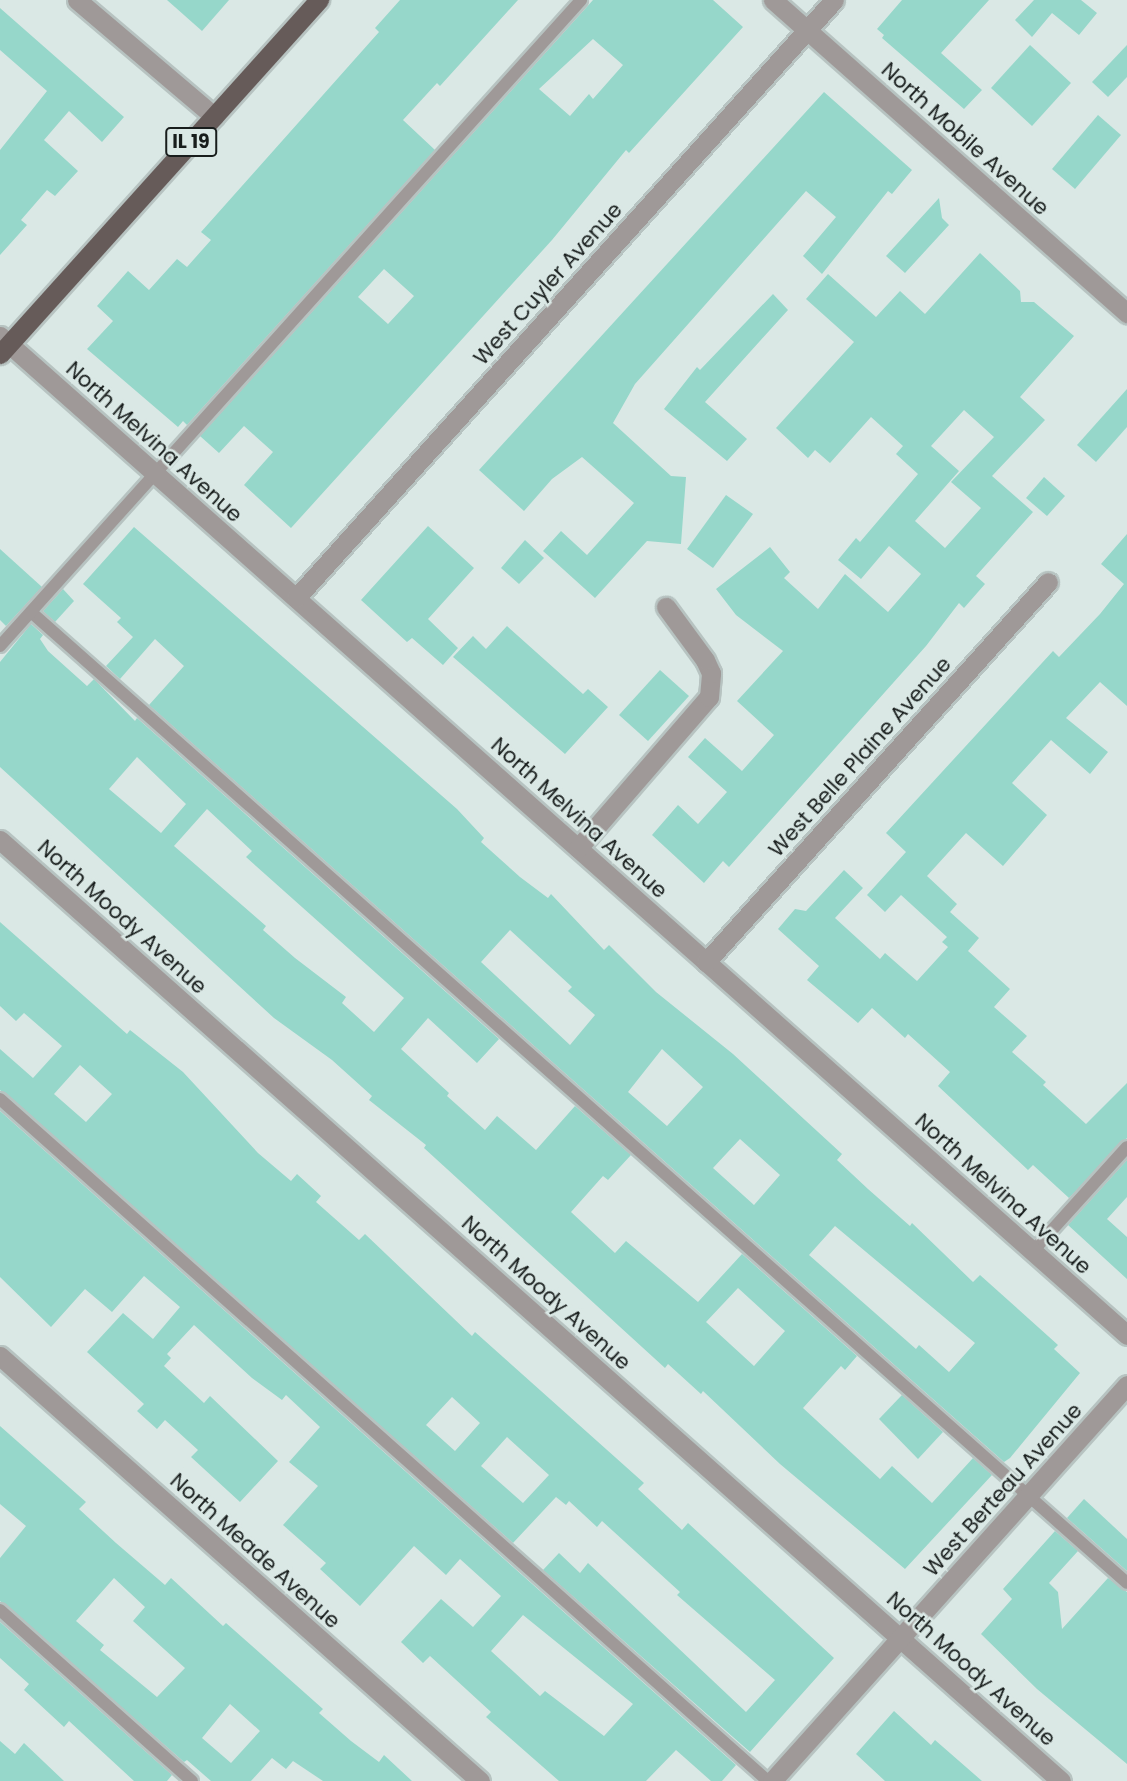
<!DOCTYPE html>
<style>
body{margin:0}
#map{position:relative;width:1127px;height:1781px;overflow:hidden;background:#dae8e5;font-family:Poppins,sans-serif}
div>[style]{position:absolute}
.building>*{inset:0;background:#96d7ca}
.roads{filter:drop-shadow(2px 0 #b7c3c1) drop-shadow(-2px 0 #b7c3c1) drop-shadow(0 2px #b7c3c1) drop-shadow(0 -2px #b7c3c1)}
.service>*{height:12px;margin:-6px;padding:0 6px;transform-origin:6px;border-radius:6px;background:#9f9998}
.minor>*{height:19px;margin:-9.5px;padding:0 9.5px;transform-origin:9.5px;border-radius:9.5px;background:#9f9998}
.primary>*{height:19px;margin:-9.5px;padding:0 9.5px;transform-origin:9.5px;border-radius:9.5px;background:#665b59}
span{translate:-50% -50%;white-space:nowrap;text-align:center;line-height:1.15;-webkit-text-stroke:5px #dae8e5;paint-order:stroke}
.shield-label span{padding:2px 5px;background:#dae8e5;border:2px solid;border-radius:5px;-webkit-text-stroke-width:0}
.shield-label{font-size:19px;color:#181d1c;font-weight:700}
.street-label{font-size:21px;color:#181d1c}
</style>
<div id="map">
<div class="building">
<div style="clip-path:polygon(167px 0,229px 0,202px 31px)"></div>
<div style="clip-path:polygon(400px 0,518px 0,440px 86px,437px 83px,403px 120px,435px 150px,187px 425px,183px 421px,178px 427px,87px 349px,113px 321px,97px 306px,128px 271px,149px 290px,177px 259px,187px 267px,211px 240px,201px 232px,379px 32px,375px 28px)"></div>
<div style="clip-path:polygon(evenodd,593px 0,713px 0,743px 27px,629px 153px,626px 150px,552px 240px,291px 528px,244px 485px,273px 452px,244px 426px,219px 453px,200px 436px,593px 0,593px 39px,623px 65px,593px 99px,589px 94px,570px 116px,539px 89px,593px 39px,593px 0,384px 269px,414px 296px,388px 324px,358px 297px,384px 269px)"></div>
<div style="clip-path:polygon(902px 0,989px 0,941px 53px,982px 90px,964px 109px,882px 38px,884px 35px,877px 29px)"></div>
<div style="clip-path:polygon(1034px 0,1081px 0,1097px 13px,1079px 35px,1052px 13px,1032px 37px,1015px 20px)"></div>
<div style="clip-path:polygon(0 8px,124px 117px,102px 142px,69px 111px,44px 140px,78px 171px,55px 196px,47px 190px,21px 220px,27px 225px,0 255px,0 150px,47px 91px,0 50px)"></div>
<div style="clip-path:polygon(1030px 45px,1071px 83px,1032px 126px,991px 88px)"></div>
<div style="clip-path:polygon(1127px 45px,1127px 77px,1108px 97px,1092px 82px)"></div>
<div style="clip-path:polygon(824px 92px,912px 170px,892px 194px,888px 191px,822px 274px,803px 256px,836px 217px,806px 191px,635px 384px,613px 423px,671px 476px,686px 477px,681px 544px,647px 541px,595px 598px,543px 551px,561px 531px,587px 555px,634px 503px,582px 457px,552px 479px,524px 511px,479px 470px)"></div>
<div style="clip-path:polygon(1098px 115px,1121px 135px,1075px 189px,1052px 169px)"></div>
<div style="clip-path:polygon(939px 198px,942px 218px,949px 225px,905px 273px,886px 256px)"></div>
<div style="clip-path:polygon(evenodd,980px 253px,1020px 291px,1021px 302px,1034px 302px,1074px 336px,1020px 397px,1045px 420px,992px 476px,1033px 512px,976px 576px,985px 584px,964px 608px,959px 603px,926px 646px,729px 867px,723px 861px,704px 883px,652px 835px,678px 805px,698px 824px,727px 792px,688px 757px,705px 738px,742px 771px,774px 735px,737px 701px,783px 651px,736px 615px,716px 589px,770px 547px,790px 572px,784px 578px,818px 609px,845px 574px,888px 612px,921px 574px,889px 546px,861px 579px,838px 560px,856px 538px,860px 542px,918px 474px,896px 454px,903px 446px,871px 417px,830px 463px,815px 450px,808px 458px,776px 428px,854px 342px,806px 299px,828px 274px,876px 317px,900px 291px,925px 314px,980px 253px,964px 410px,994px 437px,951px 482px,981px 508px,945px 548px,915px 521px,959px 471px,931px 446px,964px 410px)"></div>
<div style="clip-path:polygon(773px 294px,788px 310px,705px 402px,747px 439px,727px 461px,664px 409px,697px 367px,700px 370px)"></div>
<div style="clip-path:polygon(1127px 389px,1127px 427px,1096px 462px,1077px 445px)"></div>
<div style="clip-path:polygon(1044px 477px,1065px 496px,1047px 516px,1026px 498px)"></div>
<div style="clip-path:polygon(726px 495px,753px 514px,713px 568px,687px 549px)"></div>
<div style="clip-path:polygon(428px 526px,474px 568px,428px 619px,458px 648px,443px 665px,412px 638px,407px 642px,361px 600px)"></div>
<div style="clip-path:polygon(evenodd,134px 527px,457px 809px,484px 838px,481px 842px,520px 877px,548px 898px,551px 894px,604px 950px,609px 945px,656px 992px,733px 1054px,842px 1154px,837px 1160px,868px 1189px,910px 1226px,912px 1223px,973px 1282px,980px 1275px,1058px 1345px,1054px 1349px,1080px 1373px,1010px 1458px,1004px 1462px,149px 705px,184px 666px,155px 639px,120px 679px,106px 666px,133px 637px,117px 622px,121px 618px,83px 584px,134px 527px,510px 930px,572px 987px,568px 991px,595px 1015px,570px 1045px,481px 962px,510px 930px,134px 527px,662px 1049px,703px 1087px,667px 1126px,628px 1092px,662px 1049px,134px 527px,740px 1139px,780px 1175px,754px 1205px,713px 1168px,740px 1139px,134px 527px,835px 1226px,975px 1343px,949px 1372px,919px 1345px,916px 1349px,809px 1255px,835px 1226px)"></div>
<div style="clip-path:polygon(1127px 534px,1127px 706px,1100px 682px,1066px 718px,1108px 752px,1090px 774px,1051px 740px,1012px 783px,1047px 815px,1003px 866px,966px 833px,927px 876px,957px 904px,950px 912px,979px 938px,968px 951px,1010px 989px,994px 1007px,1027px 1036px,1012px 1052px,1046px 1082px,1043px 1085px,1086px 1124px,1127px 1083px,1127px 1138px,1069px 1198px,1033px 1165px,1028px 1170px,938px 1086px,950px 1072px,908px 1034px,905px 1038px,872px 1008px,858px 1023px,807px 980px,819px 966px,778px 929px,795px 909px,806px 911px,844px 870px,863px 888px,835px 918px,880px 959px,885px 953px,917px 981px,948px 947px,942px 942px,947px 937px,901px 895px,885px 912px,867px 895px,906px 852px,886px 833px,1053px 651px,1059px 657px,1100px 614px,1124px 584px,1101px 564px)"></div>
<div style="clip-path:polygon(525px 540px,544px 558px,519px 584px,501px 568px)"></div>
<div style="clip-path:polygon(0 549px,42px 587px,6px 626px,0 620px)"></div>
<div style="clip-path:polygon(63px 589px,74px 601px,55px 622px,43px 611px)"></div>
<div style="clip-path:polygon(evenodd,31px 624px,43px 635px,40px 639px,48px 651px,87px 686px,94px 679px,135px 721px,137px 718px,499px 1039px,477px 1063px,428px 1018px,401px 1049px,449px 1093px,447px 1096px,485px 1130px,497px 1116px,536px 1150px,575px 1106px,631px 1155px,608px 1180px,603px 1176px,571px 1212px,615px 1253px,626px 1241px,698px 1302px,742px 1254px,857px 1356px,845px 1370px,841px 1366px,803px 1408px,880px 1479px,892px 1466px,932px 1503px,973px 1458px,992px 1475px,905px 1569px,780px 1464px,703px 1391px,701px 1394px,668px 1364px,665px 1368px,424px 1148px,426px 1145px,369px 1100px,372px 1096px,332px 1060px,274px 1018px,0 767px,0 662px,31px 624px,137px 757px,186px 804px,161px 833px,109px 789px,137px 757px,31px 624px,207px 809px,252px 851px,246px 857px,404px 998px,374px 1032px,342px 1003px,346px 997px,295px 958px,263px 930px,266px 926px,174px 846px,207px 809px,31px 624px,738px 1288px,785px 1331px,754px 1366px,706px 1322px,738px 1288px)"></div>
<div style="clip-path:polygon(507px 626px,583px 694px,588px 689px,608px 707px,565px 754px,453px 657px,473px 636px,486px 649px)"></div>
<div style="clip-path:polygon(660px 670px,689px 696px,648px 741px,619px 715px)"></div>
<div style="clip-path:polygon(evenodd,0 922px,127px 1034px,130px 1030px,183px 1072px,258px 1153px,291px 1181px,297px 1174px,321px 1196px,316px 1202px,359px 1240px,365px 1234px,472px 1336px,475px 1332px,644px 1483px,638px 1489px,682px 1530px,688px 1523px,834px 1658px,750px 1752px,543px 1570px,559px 1553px,580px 1573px,588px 1563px,746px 1712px,775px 1680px,677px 1595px,680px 1592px,602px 1521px,597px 1527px,569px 1501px,566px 1505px,556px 1497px,513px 1543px,0 1090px,0 1049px,33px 1078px,62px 1046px,24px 1013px,16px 1021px,0 1006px,0 922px,80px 1065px,112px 1094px,86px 1122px,54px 1094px,80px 1065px,0 922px,452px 1397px,480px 1423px,455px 1451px,426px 1425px,452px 1397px,0 922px,507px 1437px,549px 1475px,523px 1503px,481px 1466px,507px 1437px)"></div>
<div style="clip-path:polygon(evenodd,0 1111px,736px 1765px,722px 1781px,711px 1781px,676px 1750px,646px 1781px,559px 1781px,486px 1717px,491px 1712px,430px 1656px,423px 1663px,401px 1642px,441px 1599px,473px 1627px,501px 1596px,460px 1559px,446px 1575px,414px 1546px,360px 1606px,320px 1569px,326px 1563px,283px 1525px,318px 1486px,289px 1462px,320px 1427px,286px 1395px,282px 1400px,252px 1378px,194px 1325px,167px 1354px,171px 1358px,164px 1366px,204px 1403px,210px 1396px,278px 1461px,240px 1502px,191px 1457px,198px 1450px,165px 1420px,157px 1429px,137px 1411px,144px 1404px,87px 1352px,123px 1313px,153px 1339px,180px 1307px,144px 1276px,112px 1312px,85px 1289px,51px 1327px,0 1277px,0 1111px,523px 1615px,633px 1704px,604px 1736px,545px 1691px,540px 1696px,491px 1651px,523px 1615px)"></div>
<div style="clip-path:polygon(1127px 1160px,1127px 1197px,1107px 1219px,1127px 1237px,1127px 1279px,1068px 1225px)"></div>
<div style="clip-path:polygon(902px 1395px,943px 1432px,918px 1459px,879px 1419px)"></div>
<div style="clip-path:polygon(evenodd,0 1426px,86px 1502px,79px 1509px,116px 1543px,165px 1585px,171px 1578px,223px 1626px,226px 1623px,323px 1709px,319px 1713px,351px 1741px,379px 1762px,384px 1755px,412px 1781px,323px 1781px,293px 1761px,286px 1769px,272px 1758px,251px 1781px,211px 1781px,187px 1760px,184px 1762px,0 1601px,0 1558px,26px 1526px,0 1504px,0 1426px,114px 1578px,145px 1607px,133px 1621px,185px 1668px,157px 1697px,100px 1650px,104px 1645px,76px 1621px,114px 1578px,0 1426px,230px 1704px,260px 1731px,231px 1763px,202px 1738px,230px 1704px)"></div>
<div style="clip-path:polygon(1084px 1499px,1127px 1539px,1127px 1571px,1067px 1518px)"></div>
<div style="clip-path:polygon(1055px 1531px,1078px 1551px,1049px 1583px,1058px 1592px,1062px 1629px,1108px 1578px,1127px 1592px,1127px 1764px,1037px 1689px,981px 1634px,1012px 1599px,1003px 1589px)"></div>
<div style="clip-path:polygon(0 1622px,172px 1775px,167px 1781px,134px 1781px,69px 1721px,64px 1727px,24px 1690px,29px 1684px,0 1658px)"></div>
<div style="clip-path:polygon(894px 1711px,931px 1745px,935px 1740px,982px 1781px,885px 1781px,856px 1754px)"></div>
<div style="clip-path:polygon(0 1741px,15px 1754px,24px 1743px,64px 1781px,0 1781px)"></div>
</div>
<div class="roads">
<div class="service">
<div style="left:31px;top:612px;width:1464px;rotate:41.54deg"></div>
<div style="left:0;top:646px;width:869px;rotate:-48.03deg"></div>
<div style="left:0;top:1099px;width:1027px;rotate:41.61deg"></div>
<div style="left:1033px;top:1251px;width:140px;rotate:-47.9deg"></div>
<div style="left:0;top:1610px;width:257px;rotate:41.7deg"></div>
</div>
<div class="minor">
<div style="left:77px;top:0;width:180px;rotate:40.3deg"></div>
<div style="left:773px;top:0;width:473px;rotate:41.5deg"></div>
<div style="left:0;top:336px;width:1506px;rotate:41.55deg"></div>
<div style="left:296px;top:598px;width:804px;rotate:-48.02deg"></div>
<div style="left:0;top:840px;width:1418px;rotate:41.57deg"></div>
<div style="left:578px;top:848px;width:200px;rotate:-49.1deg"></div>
<div style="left:709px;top:697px;width:24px;rotate:-85deg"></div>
<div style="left:711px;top:673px;width:14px;rotate:-115deg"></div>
<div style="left:705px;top:660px;width:66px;rotate:-126.3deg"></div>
<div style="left:706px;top:962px;width:511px;rotate:-48.01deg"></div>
<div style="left:0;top:1356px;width:641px;rotate:41.52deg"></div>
<div style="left:772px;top:1781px;width:532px;rotate:-48.12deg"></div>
</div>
<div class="primary">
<div style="left:0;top:354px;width:477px;rotate:-48deg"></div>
</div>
</div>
<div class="shield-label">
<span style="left:191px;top:142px">IL 19</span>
</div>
<div class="street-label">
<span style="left:965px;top:139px;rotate:42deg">North Mobile Avenue</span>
<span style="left:548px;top:284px;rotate:-48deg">West Cuyler Avenue</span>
<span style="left:154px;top:442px;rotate:42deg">North Melvina Avenue</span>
<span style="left:860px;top:757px;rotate:-48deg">West Belle Plaine Avenue</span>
<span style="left:579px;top:818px;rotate:42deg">North Melvina Avenue</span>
<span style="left:122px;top:917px;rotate:42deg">North Moody Avenue</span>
<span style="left:1003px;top:1194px;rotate:42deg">North Melvina Avenue</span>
<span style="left:546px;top:1293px;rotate:42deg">North Moody Avenue</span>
<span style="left:1003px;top:1490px;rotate:-48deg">West Berteau Avenue</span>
<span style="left:255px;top:1551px;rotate:42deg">North Meade Avenue</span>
<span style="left:971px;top:1669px;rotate:42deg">North Moody Avenue</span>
</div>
</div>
